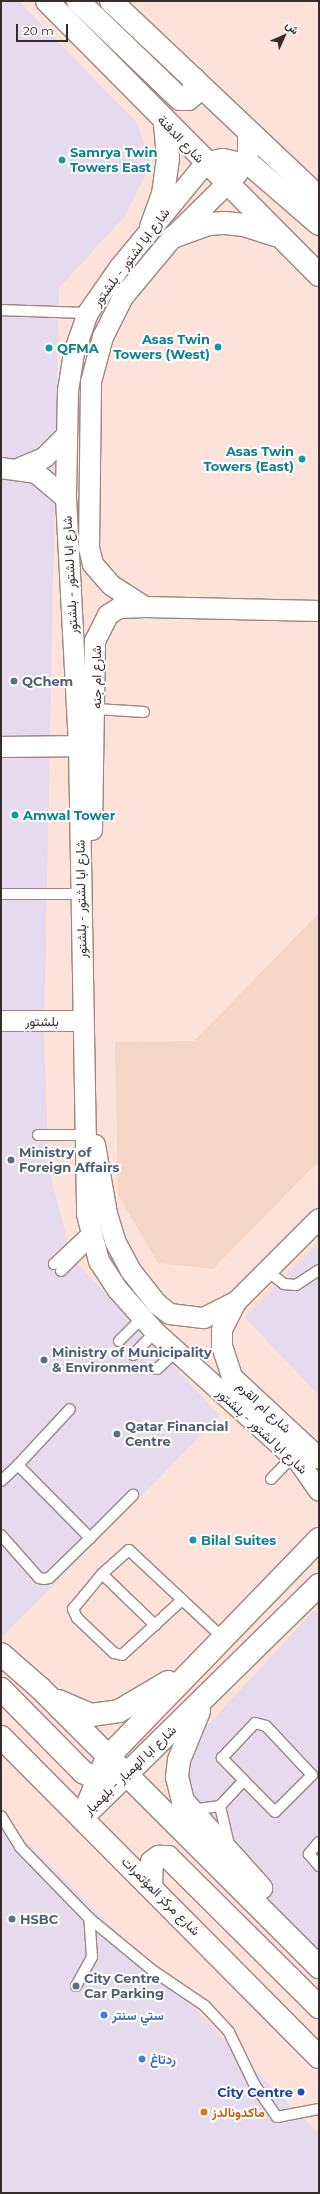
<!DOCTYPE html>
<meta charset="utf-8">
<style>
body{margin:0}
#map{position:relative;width:320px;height:2194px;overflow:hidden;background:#fde2d9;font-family:Montserrat,Vazirmatn,sans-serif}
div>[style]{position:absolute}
.commercial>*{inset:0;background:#e6daee}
.built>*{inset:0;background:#f6d5c9}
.roads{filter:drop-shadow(1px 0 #9e867e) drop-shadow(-1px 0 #9e867e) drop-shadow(0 1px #9e867e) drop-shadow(0 -1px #9e867e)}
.service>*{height:10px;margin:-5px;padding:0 5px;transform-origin:5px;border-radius:5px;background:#fff}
.minor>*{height:20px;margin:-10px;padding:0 10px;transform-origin:10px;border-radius:10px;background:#fff}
.tertiary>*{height:22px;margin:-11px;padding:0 11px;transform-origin:11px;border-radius:11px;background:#fff}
.secondary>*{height:22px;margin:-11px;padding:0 11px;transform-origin:11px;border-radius:11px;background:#fff}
.dots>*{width:11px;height:11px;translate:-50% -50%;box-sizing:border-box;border:2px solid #fff;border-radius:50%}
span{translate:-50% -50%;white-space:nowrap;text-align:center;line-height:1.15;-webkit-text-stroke:4px #fff;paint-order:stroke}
.street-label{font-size:13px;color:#362c29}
.culture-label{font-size:13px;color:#0d838f;font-weight:700}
.left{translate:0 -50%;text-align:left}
.right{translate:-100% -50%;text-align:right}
.service-label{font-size:13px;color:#4e5e75;font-weight:700}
.shop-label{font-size:13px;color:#366cbe;font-weight:700}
.transit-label{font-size:13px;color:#164399;font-weight:700}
.food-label{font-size:13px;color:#c56008;font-weight:700}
.frame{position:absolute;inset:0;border:2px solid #362c29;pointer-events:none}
.north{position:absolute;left:264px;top:16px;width:40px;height:40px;-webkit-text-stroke:3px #fff;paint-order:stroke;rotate:45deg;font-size:11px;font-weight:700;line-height:16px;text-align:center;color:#362c29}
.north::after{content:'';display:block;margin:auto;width:14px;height:18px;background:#362c29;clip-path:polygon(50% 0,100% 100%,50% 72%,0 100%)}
.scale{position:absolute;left:16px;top:24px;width:52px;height:18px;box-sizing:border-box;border:2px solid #362c29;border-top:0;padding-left:5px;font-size:12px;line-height:14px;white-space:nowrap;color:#362c29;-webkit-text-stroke:3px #fff;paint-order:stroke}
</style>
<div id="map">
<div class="commercial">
<div style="clip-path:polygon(1px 1px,19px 1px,138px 124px,150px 165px,124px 217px,59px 288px,44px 1037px,49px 1170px,72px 1258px,220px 1416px,2px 1637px)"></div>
<div style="clip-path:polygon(319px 1242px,319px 1395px,244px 1317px)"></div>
<div style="clip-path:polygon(313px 1611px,319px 1612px,319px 1955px,266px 1902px,194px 1806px,181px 1754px)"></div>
<div style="clip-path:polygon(1px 1816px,319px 2134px,319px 2193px,1px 2193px)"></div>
</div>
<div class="built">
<div style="clip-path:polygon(319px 913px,319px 1161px,213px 1269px,158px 1263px,118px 1195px,115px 1042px,194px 1041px)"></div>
</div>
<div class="roads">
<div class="service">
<div style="left:1px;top:310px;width:87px;rotate:2deg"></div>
<div style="left:96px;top:709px;width:48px;rotate:3.6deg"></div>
<div style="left:1px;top:894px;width:80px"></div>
<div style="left:38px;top:1135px;width:46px"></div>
<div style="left:54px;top:1264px;width:50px;rotate:-43.4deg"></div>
<div style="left:61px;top:1271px;width:44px;rotate:-45deg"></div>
<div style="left:267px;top:1271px;width:21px;rotate:37deg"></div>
<div style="left:284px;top:1284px;width:12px;rotate:5deg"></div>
<div style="left:296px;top:1285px;width:27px;rotate:-33deg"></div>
<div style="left:119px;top:1341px;width:33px;rotate:-45deg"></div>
<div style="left:133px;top:1355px;width:32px;rotate:-46deg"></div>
<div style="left:157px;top:1369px;width:26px;rotate:-43deg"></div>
<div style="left:18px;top:1465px;width:76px;rotate:-47.1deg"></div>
<div style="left:271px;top:1479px;width:32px;rotate:-46deg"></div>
<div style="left:1px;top:1481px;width:23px;rotate:-43deg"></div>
<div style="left:18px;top:1465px;width:103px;rotate:45.4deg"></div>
<div style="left:90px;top:1538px;width:57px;rotate:135.7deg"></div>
<div style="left:49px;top:1578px;width:5px;rotate:169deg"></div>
<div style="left:44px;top:1579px;width:5px;rotate:-169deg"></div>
<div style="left:39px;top:1578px;width:57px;rotate:-131.5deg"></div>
<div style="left:90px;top:1538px;width:61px;rotate:-45deg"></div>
<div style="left:102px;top:1574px;width:74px;rotate:43.9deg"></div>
<div style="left:182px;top:1600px;width:81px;rotate:137.5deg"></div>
<div style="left:122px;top:1655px;width:8px;rotate:-166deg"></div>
<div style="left:114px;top:1653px;width:51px;rotate:-136.6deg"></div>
<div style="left:77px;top:1618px;width:10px;rotate:-114deg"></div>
<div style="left:73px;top:1609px;width:45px;rotate:-50.4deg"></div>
<div style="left:102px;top:1574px;width:36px;rotate:-42deg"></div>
<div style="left:129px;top:1550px;width:129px;rotate:43.1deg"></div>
<div style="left:255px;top:1723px;width:11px;rotate:15deg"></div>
<div style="left:266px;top:1726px;width:67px;rotate:46.8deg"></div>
<div style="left:312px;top:1775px;width:52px;rotate:135deg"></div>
<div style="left:275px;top:1812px;width:76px;rotate:-134.5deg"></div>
<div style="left:222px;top:1758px;width:48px;rotate:-46.7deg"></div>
<div style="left:220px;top:1806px;width:36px;rotate:77deg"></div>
<div style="left:191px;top:1810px;width:29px;rotate:-8deg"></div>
<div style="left:220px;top:1806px;width:33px;rotate:-47deg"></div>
<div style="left:1px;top:1816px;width:36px;rotate:58deg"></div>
<div style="left:20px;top:1847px;width:99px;rotate:45.8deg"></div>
<div style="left:89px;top:1918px;width:82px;rotate:39.5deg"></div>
<div style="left:152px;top:1970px;width:64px;rotate:34.2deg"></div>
<div style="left:205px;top:2006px;width:35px;rotate:47deg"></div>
<div style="left:229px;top:2032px;width:58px;rotate:64.3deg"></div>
<div style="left:254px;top:2084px;width:40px;rotate:55.1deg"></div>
<div style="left:277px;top:2117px;width:43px;rotate:-10.8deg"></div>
<div style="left:319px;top:1842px;width:16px;rotate:130deg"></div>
<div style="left:309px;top:1854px;width:16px;rotate:50deg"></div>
<div style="left:76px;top:1986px;width:33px;rotate:-61deg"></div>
<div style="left:92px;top:1957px;width:39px;rotate:-94deg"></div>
</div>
<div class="minor">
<div style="left:205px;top:164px;width:134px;rotate:129.5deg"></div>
<div style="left:120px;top:267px;width:56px;rotate:124.8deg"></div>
<div style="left:88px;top:313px;width:42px;rotate:109.3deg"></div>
<div style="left:74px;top:353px;width:37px;rotate:99deg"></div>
<div style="left:68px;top:390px;width:108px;rotate:91.1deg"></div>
<div style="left:66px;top:498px;width:248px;rotate:87deg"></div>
<div style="left:79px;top:746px;width:468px;rotate:89deg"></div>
<div style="left:87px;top:1214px;width:49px;rotate:75.7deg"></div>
<div style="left:99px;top:1261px;width:35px;rotate:57deg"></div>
<div style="left:118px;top:1290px;width:56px;rotate:48.6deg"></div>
<div style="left:155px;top:1332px;width:194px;rotate:42.1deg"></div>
<div style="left:299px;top:1462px;width:35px;rotate:55deg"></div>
<div style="left:1px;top:468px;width:35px;rotate:8deg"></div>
<div style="left:36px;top:473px;width:39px;rotate:40deg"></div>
<div style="left:20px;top:468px;width:26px;rotate:-23deg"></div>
<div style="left:44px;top:458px;width:31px;rotate:-45deg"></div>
<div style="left:145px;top:607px;width:40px;rotate:-147.1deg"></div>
<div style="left:111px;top:585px;width:28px;rotate:-131deg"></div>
<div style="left:93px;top:564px;width:16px;rotate:-104deg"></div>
<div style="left:89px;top:548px;width:166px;rotate:-89.3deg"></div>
<div style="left:91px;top:382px;width:47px;rotate:-75.1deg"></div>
<div style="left:103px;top:337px;width:45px;rotate:-63.4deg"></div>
<div style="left:123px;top:297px;width:78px;rotate:-50.2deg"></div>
<div style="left:173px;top:237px;width:90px;rotate:-44.5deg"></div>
<div style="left:237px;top:174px;width:23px;rotate:-61deg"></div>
<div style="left:248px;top:154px;width:24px;rotate:-90deg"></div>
<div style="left:1px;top:747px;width:78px;rotate:-0.7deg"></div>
<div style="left:92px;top:830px;width:189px;rotate:-89.1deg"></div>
<div style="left:95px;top:641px;width:29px;rotate:-63deg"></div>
<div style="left:108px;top:615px;width:13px;rotate:-32deg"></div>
<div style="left:119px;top:608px;width:26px;rotate:-2deg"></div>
<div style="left:145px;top:607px;width:174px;rotate:1.3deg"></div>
<div style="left:1px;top:1021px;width:82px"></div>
<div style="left:95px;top:1145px;width:70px;rotate:80.1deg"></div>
<div style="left:107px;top:1214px;width:28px;rotate:73deg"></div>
<div style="left:115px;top:1241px;width:34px;rotate:62deg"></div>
<div style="left:131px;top:1271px;width:42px;rotate:51.8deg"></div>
<div style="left:157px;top:1304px;width:16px;rotate:38deg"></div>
<div style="left:170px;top:1314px;width:34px;rotate:7deg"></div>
<div style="left:204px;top:1318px;width:36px;rotate:-27deg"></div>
<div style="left:236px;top:1302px;width:117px;rotate:-45deg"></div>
<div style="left:236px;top:1302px;width:31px;rotate:117deg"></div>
<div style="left:222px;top:1330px;width:16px;rotate:90deg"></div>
<div style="left:222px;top:1346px;width:33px;rotate:72deg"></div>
<div style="left:232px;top:1377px;width:119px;rotate:43deg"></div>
</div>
<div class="tertiary">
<div style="left:1px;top:1654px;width:52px;rotate:41.1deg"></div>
<div style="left:40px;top:1688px;width:395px;rotate:45deg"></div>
<div style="left:1px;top:1689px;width:117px;rotate:45.3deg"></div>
<div style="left:83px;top:1772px;width:15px;rotate:28deg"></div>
<div style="left:96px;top:1779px;width:13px"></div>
<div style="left:58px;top:1701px;width:36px;rotate:23deg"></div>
<div style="left:91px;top:1715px;width:28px;rotate:-8deg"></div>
<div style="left:119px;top:1711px;width:57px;rotate:-30.6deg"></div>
<div style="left:199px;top:1711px;width:53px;rotate:112.2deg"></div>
<div style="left:179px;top:1760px;width:17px;rotate:97deg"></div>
<div style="left:177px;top:1777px;width:25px;rotate:76deg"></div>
<div style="left:183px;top:1801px;width:117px;rotate:48.1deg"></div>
<div style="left:1px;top:1737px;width:451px;rotate:45.2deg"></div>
<div style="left:85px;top:1815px;width:328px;rotate:-44.5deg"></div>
<div style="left:82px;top:1818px;width:65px;rotate:-67.4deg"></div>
<div style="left:107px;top:1758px;width:305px;rotate:-45.9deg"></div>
<div style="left:151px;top:1886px;width:24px;rotate:-88deg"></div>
<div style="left:152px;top:1862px;width:9px;rotate:-36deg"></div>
<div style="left:159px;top:1857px;width:9px"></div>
<div style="left:168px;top:1857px;width:213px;rotate:44.8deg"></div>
</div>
<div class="secondary">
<div style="left:47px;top:1px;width:386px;rotate:45.2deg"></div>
<div style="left:78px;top:1px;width:141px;rotate:43.9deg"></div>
<div style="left:180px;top:99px;width:8px"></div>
<div style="left:188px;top:99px;width:8px;rotate:-40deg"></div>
<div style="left:194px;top:94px;width:15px;rotate:-90deg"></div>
<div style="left:111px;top:1px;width:286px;rotate:43.4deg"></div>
<div style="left:205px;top:164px;width:18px;rotate:-13deg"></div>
<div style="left:223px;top:160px;width:31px;rotate:13deg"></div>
<div style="left:253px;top:167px;width:87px;rotate:40.8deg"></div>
<div style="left:151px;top:227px;width:35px;rotate:-70deg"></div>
<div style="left:163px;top:194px;width:36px;rotate:-82deg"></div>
<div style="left:168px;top:158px;width:35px;rotate:-95deg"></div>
<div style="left:173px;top:237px;width:38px;rotate:-20deg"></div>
<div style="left:209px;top:224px;width:16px;rotate:-4deg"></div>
<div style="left:225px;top:223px;width:19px;rotate:6deg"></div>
<div style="left:244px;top:225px;width:32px;rotate:18deg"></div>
</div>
</div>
<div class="dots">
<div style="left:62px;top:160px;background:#0f9aa8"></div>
<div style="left:218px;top:347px;background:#0f9aa8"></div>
<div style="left:49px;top:348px;background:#0f9aa8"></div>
<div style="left:302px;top:459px;background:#0f9aa8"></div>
<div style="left:14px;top:681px;background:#5c6f8a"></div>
<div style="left:15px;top:815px;background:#0f9aa8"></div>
<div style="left:11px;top:1160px;background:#5c6f8a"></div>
<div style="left:44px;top:1360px;background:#5c6f8a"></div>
<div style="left:117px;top:1434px;background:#5c6f8a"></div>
<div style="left:193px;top:1540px;background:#0f9aa8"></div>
<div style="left:12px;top:1919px;background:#5c6f8a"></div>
<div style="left:76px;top:1986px;background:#5c6f8a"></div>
<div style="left:104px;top:2015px;background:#3f7fe0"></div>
<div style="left:142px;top:2059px;background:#3f7fe0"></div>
<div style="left:301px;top:2092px;background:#1a4fb4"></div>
<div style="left:204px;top:2112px;background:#e8710a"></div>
</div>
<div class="street-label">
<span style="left:181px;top:139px;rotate:46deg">شارع الدفنة</span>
<span style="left:131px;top:257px;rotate:-53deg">شارع ابا لشتور - بلشتور</span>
<span style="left:70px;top:575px;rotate:-93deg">شارع ابا لشتور - بلشتور</span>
<span style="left:96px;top:677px;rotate:-90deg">شارع ام جنه</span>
<span style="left:81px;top:899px;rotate:-91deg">شارع ابا لشتور - بلشتور</span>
<span style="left:42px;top:1021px">بلشتور</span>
<span style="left:264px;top:1407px;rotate:43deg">شارع ام القرم</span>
<span style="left:262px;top:1431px;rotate:43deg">شارع ابا لشتور - بلشتور</span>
<span style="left:130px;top:1770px;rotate:-44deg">شارع ابا الهمبار - بلهمبار</span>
<span style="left:161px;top:1896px;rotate:45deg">شارع مركز المؤتمرات</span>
</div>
<div class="culture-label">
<span class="left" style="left:70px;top:160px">Samrya Twin<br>Towers East</span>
<span class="right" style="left:210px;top:347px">Asas Twin<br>Towers (West)</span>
<span class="left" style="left:57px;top:348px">QFMA</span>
<span class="right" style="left:294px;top:459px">Asas Twin<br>Towers (East)</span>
<span class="left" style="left:23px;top:815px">Amwal Tower</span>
<span class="left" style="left:201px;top:1540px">Bilal Suites</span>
</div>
<div class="service-label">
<span class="left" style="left:22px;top:681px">QChem</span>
<span class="left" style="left:19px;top:1160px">Ministry of<br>Foreign Affairs</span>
<span class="left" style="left:52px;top:1360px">Ministry of Municipality<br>&amp; Environment</span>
<span class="left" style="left:125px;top:1434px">Qatar Financial<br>Centre</span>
<span class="left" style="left:20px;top:1919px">HSBC</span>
<span class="left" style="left:84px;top:1986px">City Centre<br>Car Parking</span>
</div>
<div class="shop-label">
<span class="left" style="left:112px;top:2015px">ستي سنتر</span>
<span class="left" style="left:150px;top:2059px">ردتاغ</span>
</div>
<div class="transit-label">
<span class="right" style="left:293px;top:2092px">City Centre</span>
</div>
<div class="food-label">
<span class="left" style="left:212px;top:2112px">ماكدونالدز</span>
</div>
<div class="frame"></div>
<div class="north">ش</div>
<div class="scale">20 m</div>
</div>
